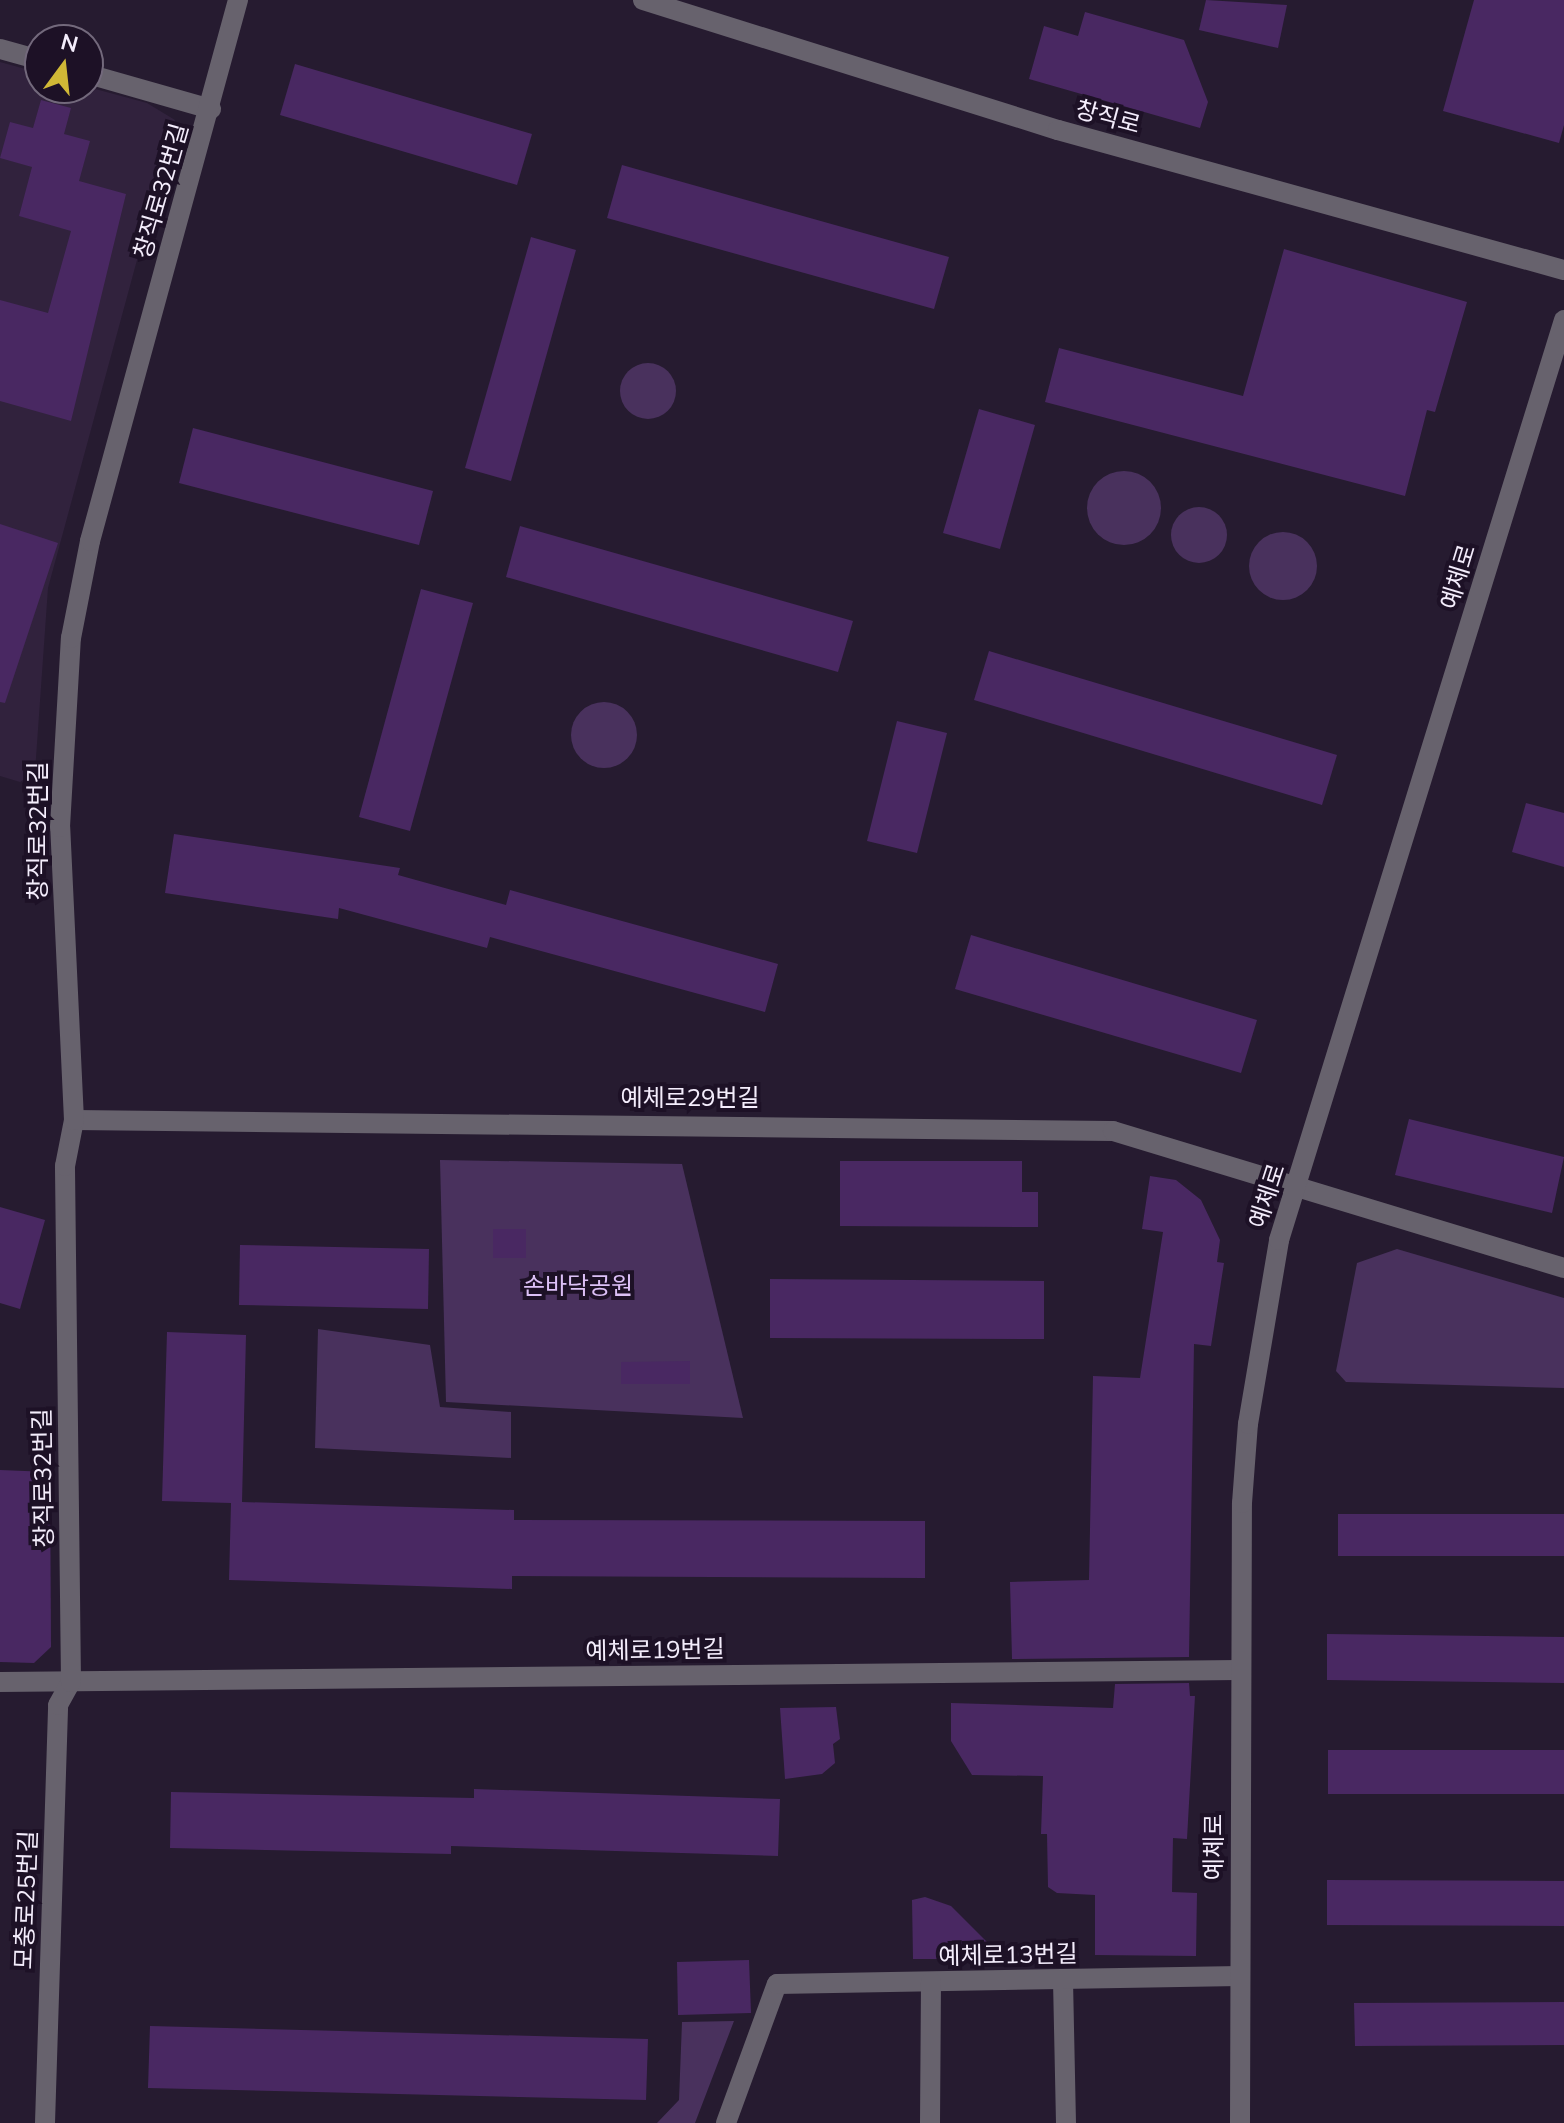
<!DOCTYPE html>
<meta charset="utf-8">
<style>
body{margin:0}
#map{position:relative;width:1564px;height:2123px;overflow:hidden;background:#261b30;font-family:Mulish,"Noto Sans KR",sans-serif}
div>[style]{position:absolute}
.built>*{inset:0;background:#31223d}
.green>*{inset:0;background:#49315d}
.round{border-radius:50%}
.building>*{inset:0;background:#492862}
.minor>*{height:20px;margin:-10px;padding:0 10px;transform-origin:10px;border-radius:10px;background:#67626d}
span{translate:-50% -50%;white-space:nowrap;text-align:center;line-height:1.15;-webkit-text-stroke:8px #1d1126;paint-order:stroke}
.street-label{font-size:24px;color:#f4edfc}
.park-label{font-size:24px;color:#dcc0f6}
.north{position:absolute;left:24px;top:24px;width:80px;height:80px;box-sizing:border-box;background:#1d1126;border:2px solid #73697c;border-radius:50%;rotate:15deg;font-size:22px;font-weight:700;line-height:32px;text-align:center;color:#f4edfc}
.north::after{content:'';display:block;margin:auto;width:28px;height:36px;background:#d0b836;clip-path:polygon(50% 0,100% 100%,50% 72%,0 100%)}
</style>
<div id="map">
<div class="built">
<div style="clip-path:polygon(0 62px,40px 73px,40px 88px,88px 87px,147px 103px,175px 120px,48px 588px,35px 772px,20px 782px,0 776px)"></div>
</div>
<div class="green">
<div class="round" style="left:620px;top:363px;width:56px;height:56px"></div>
<div class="round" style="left:1087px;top:471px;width:74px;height:74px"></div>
<div class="round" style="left:1171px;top:507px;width:56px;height:56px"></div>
<div class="round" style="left:1249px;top:532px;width:68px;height:68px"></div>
<div class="round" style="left:571px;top:702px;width:66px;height:66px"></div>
<div style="clip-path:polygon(440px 1160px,682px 1164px,743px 1418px,446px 1402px)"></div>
<div style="clip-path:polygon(1397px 1249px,1564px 1298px,1564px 1388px,1346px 1382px,1336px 1371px,1357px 1263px)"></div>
<div style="clip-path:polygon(318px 1329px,430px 1345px,440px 1407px,511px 1412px,511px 1458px,315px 1448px)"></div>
<div style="clip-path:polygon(734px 2021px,695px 2123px,657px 2123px,679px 2100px,682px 2022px)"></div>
</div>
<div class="building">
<div style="clip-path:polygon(1206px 0,1287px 5px,1278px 48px,1199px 30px)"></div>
<div style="clip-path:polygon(1474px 0,1564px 0,1564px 125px,1559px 143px,1443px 111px)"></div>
<div style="clip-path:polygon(1085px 12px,1184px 40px,1208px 102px,1200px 128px,1029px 79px,1044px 26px,1078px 36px)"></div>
<div style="clip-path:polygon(295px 64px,532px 134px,517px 185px,280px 115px)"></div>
<div style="clip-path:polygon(41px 100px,71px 108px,64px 134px,90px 141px,79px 181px,126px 194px,71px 421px,0 401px,0 300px,48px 313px,71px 231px,19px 216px,32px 167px,0 158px,10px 122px,33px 128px)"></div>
<div style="clip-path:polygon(622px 165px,949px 257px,934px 309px,607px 218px)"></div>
<div style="clip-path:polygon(531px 237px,576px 250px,511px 481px,465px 468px)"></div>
<div style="clip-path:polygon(1284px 249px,1467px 302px,1435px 412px,1427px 410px,1405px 496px,1045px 402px,1059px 348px,1243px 396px)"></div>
<div style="clip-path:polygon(979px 409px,1035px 425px,1000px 549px,943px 533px)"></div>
<div style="clip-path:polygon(193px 428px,433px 491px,419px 545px,179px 483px)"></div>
<div style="clip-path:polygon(0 524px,58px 543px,5px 703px,0 702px)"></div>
<div style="clip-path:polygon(520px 526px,853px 621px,838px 672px,506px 577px)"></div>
<div style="clip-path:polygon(421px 589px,473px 603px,410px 831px,359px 817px)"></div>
<div style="clip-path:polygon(989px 651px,1337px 755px,1322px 805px,974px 700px)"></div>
<div style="clip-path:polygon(897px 721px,947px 733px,917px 853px,867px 841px)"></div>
<div style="clip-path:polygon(1526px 803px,1564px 813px,1564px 867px,1512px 852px)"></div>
<div style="clip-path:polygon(174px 834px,400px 868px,398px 875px,506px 905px,510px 890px,778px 964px,765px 1012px,490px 937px,487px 948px,339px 908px,338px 919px,165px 893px)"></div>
<div style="clip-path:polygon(971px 935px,1257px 1020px,1241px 1073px,955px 989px)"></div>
<div style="clip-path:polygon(1409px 1119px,1564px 1157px,1552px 1213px,1395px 1175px)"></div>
<div style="clip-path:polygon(840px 1161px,1022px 1161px,1022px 1192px,1038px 1192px,1038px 1227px,840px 1226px)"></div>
<div style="clip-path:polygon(1150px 1176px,1176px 1180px,1201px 1200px,1220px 1240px,1217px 1262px,1224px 1263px,1211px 1346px,1194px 1344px,1189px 1657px,1012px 1659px,1010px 1582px,1089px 1580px,1093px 1376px,1140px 1378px,1163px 1232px,1142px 1229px)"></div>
<div style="clip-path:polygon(0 1207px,45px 1220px,20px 1309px,0 1303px)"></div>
<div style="clip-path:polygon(493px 1229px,526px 1229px,526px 1258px,493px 1258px)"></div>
<div style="clip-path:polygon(240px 1245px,429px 1249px,428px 1309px,239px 1305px)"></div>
<div style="clip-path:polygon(770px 1279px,1044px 1281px,1044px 1339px,770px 1338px)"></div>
<div style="clip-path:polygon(167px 1332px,246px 1335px,242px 1502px,514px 1510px,514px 1520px,925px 1521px,925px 1578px,512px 1576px,512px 1589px,229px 1580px,231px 1503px,162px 1501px)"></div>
<div style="clip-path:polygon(690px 1361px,690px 1384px,621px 1384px,621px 1362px)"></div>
<div style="clip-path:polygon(0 1470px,50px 1472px,51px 1647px,34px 1663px,0 1662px)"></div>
<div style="clip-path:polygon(1338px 1514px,1564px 1514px,1564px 1556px,1338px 1556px)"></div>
<div style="clip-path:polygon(1327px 1634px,1564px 1637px,1564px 1683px,1327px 1680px)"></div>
<div style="clip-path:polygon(1189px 1683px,1190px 1696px,1195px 1696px,1187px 1839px,1173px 1838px,1172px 1892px,1197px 1893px,1196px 1956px,1095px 1955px,1095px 1895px,1057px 1893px,1048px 1887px,1047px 1834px,1041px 1834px,1043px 1776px,972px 1775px,951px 1741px,951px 1703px,1113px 1708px,1115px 1684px)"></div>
<div style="clip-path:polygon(836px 1707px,840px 1739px,833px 1744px,835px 1763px,822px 1774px,785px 1779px,780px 1708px)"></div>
<div style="clip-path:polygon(1328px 1750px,1564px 1750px,1564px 1794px,1328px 1794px)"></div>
<div style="clip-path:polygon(474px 1789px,780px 1799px,778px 1856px,451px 1846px,451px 1854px,170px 1848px,171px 1792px,474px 1798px)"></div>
<div style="clip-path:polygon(1327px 1880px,1564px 1881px,1564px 1926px,1327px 1925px)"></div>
<div style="clip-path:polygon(925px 1897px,951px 1906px,994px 1949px,969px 1948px,969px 1959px,913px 1959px,912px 1900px)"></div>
<div style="clip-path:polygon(749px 1960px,751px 2013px,678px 2015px,677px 1962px)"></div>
<div style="clip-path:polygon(1564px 2002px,1564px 2045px,1355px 2046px,1354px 2003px)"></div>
<div style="clip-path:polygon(150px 2026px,648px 2039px,646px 2100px,148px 2088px)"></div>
</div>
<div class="minor">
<div style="left:643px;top:0;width:435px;rotate:17.4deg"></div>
<div style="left:1058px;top:130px;width:525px;rotate:15.47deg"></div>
<div style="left:0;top:49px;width:41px;rotate:15.4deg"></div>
<div style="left:88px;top:74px;width:128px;rotate:15.9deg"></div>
<div style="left:74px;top:1120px;width:1039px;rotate:0.61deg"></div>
<div style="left:1113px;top:1131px;width:471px;rotate:16.9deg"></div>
<div style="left:0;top:1682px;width:1239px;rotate:-0.55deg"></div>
<div style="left:1063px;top:1980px;width:143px;rotate:88.8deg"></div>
<div style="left:45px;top:2123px;width:418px;rotate:-88.2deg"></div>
<div style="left:58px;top:1705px;width:26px;rotate:-61deg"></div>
<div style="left:71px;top:1682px;width:516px;rotate:-90.67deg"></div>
<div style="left:65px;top:1166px;width:47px;rotate:-78.9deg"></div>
<div style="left:74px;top:1120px;width:293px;rotate:-92.7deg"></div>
<div style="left:60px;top:827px;width:189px;rotate:-86.7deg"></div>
<div style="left:71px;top:638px;width:99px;rotate:-78.9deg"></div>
<div style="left:90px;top:541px;width:561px;rotate:-74.7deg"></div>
<div style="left:726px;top:2123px;width:148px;rotate:-69.9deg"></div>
<div style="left:777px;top:1984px;width:463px;rotate:-1deg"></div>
<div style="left:930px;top:2123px;width:141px;rotate:-89.6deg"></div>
<div style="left:1240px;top:2123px;width:620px;rotate:-89.82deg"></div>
<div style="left:1242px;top:1503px;width:79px;rotate:-85.7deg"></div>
<div style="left:1248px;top:1424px;width:187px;rotate:-80.4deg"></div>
<div style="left:1279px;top:1240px;width:963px;rotate:-72.79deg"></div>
</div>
<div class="street-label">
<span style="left:1108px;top:117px;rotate:15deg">창직로</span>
<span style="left:161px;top:191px;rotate:-74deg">창직로32번길</span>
<span style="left:1458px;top:577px;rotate:-73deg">예체로</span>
<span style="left:38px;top:831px;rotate:-90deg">창직로32번길</span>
<span style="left:690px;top:1098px">예체로29번길</span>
<span style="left:1267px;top:1196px;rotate:-72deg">예체로</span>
<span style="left:43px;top:1478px;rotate:-91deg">창직로32번길</span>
<span style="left:655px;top:1650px;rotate:-1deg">예체로19번길</span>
<span style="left:1214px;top:1847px;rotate:-90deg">예체로</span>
<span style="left:26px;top:1900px;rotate:-88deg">모충로25번길</span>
<span style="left:1008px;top:1955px;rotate:-1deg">예체로13번길</span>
</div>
<div class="park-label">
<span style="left:578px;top:1286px">손바닥공원</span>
</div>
<div class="north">N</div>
</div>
